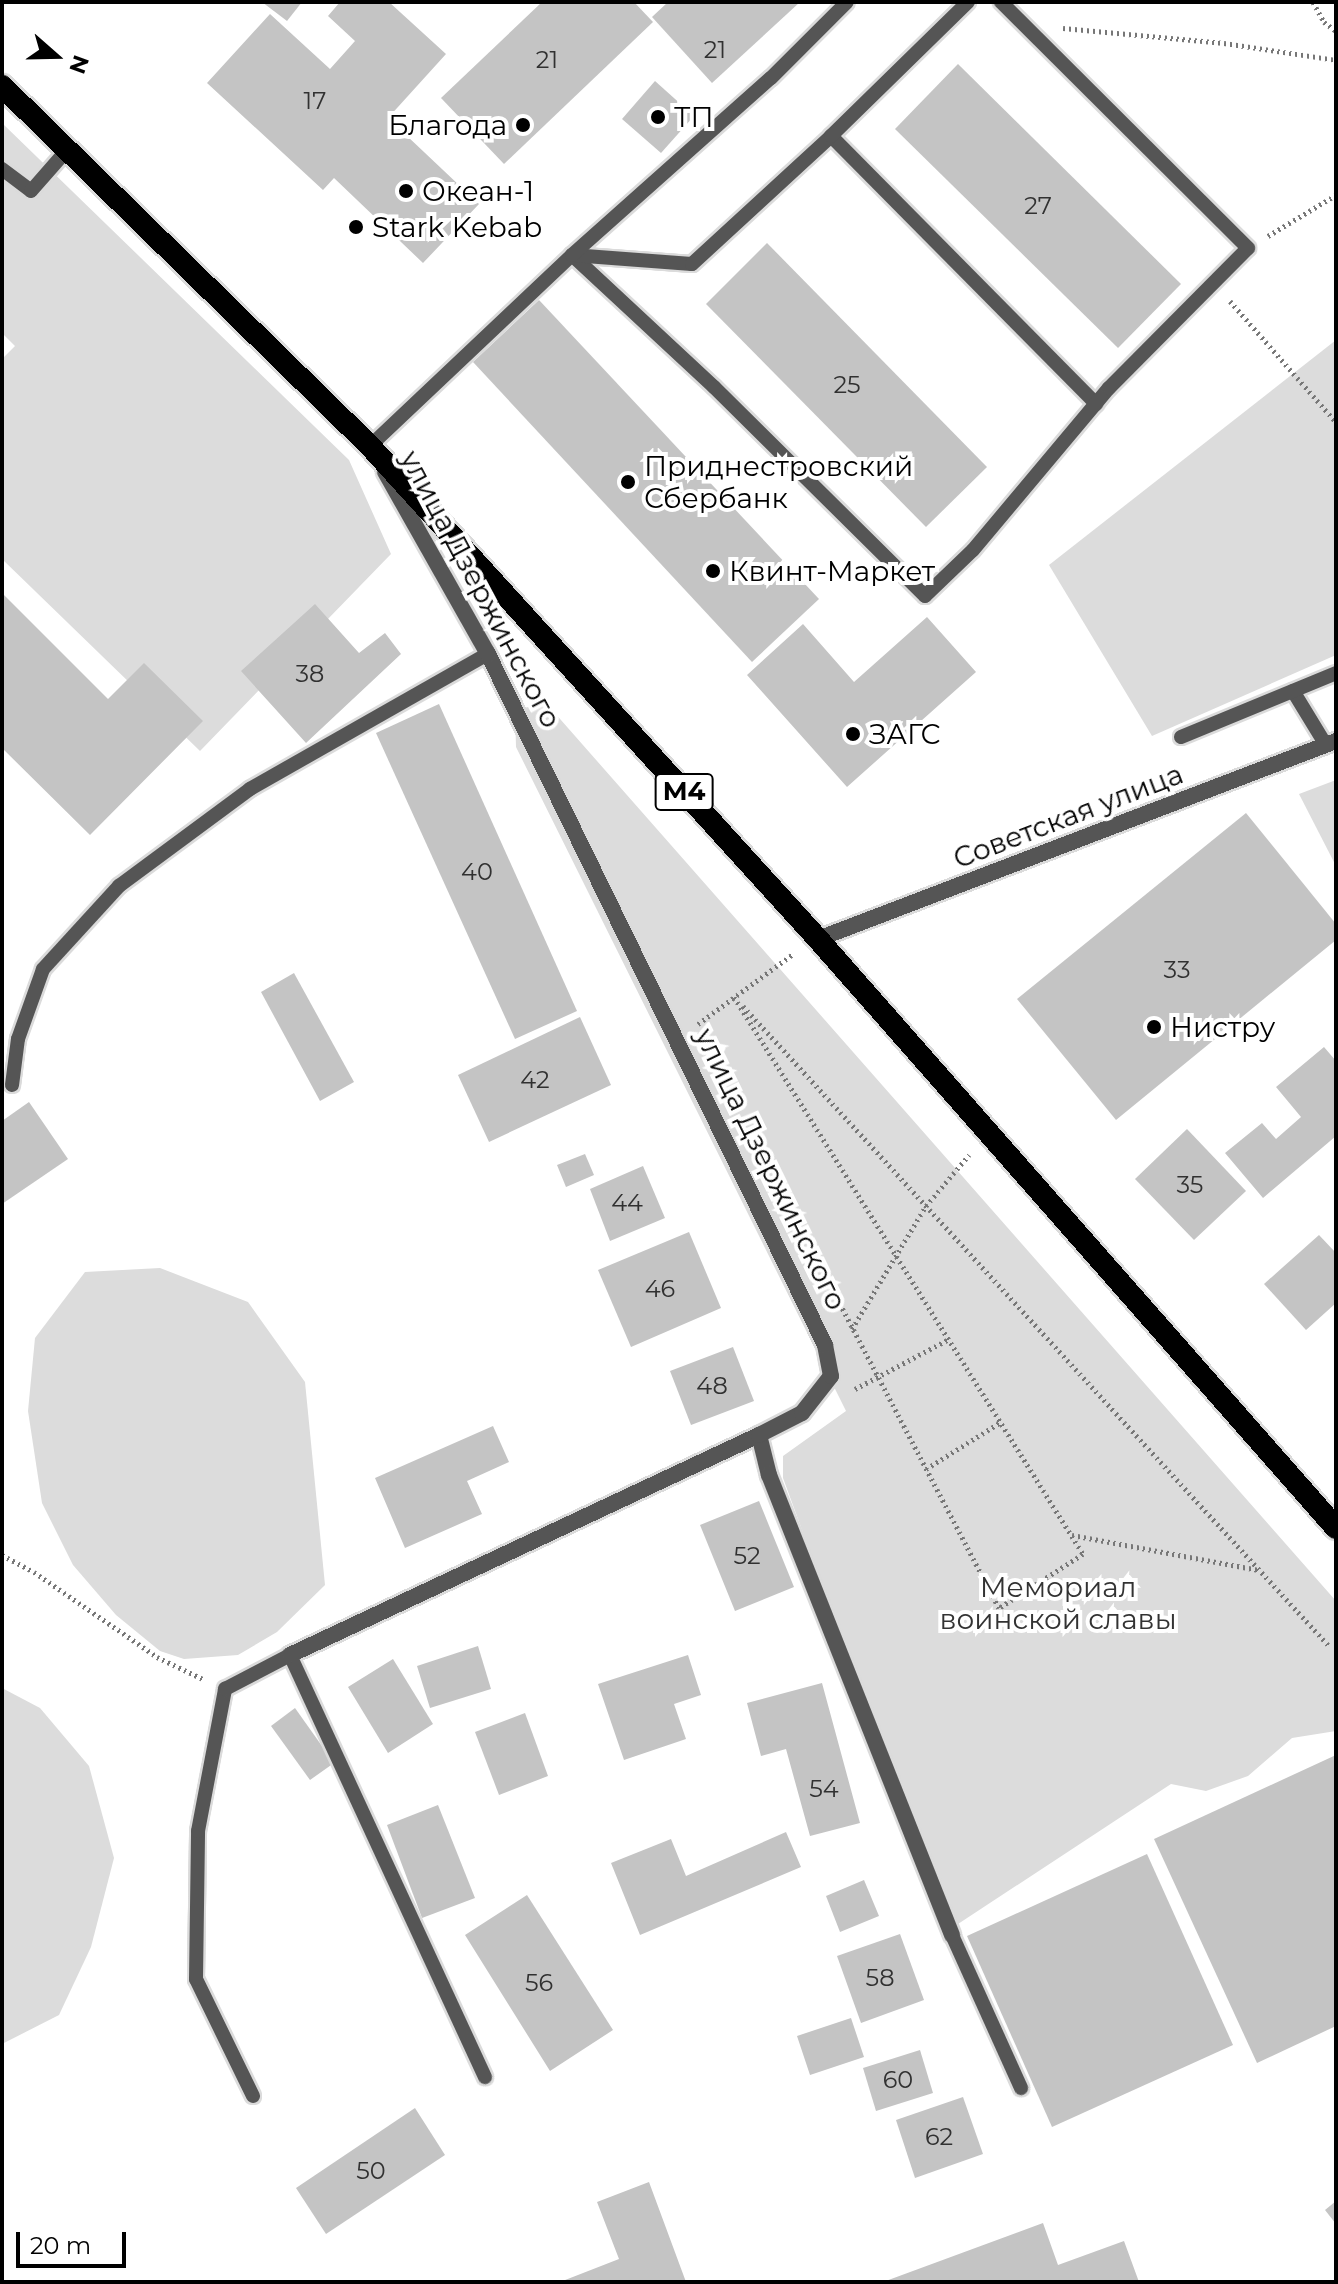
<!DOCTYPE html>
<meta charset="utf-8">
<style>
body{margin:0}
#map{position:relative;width:1338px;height:2284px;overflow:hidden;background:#fff;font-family:Montserrat,sans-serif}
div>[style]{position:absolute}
.green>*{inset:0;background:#dcdcdc}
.building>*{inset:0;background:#c4c4c4}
.path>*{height:5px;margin-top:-2.5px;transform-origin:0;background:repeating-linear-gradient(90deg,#777 0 2px,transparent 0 6px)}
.roads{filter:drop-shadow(2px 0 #dbdbdb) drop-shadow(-2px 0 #dbdbdb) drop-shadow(0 2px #dbdbdb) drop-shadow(0 -2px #dbdbdb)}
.service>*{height:14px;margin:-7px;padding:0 7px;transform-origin:7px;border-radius:7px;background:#555}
.minor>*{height:16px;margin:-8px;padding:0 8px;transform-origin:8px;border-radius:8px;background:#555}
.trunk>*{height:22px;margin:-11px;padding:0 11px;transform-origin:11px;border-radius:11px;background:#000}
.dots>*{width:22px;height:22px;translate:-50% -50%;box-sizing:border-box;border:4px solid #fff;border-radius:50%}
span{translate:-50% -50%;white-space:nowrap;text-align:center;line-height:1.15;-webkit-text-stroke:8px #fff;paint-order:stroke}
.number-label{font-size:24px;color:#313131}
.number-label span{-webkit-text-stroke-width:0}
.shield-label span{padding:2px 6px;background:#fff;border:2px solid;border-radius:6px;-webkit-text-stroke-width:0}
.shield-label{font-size:26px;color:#000;font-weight:700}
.poi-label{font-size:28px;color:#000}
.left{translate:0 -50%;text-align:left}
.right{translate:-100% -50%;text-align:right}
.street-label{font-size:28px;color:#000}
.park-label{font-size:28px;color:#333}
.frame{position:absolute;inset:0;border:4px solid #000;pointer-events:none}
.north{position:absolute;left:16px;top:16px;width:80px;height:80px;-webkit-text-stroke:6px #fff;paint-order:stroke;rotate:110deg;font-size:22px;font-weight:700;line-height:32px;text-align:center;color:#000}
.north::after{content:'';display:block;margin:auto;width:28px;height:36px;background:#000;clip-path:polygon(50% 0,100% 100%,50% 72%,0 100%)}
.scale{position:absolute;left:16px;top:2232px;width:110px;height:36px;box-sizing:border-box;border:4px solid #000;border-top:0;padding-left:10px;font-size:24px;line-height:28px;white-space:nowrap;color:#000;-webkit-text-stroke:6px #fff;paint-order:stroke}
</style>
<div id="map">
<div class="green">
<div style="clip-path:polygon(2px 123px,349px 460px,391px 554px,200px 751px,2px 559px,2px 359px,15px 346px,2px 333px)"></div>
<div style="clip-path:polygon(1336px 340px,1336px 655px,1152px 736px,1049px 565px)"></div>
<div style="clip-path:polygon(546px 703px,1336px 1601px,1336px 1731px,1292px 1738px,1248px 1776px,1206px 1791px,1171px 1784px,958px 1924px,929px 1850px,918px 1847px,783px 1478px,783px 1456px,846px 1411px,516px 747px,515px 710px)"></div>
<div style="clip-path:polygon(1336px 780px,1336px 866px,1299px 794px)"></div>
<div style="clip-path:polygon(160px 1268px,248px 1302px,305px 1382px,325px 1585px,277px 1632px,238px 1655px,184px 1659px,160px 1651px,116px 1615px,73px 1565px,42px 1503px,28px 1411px,35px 1338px,85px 1272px)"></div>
<div style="clip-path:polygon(2px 1688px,40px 1708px,89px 1766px,114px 1858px,91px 1947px,59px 2015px,2px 2044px)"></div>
</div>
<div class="building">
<div style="clip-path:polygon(262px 2px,302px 2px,287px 21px)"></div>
<div style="clip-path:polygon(340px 2px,389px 2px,446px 54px,388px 118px,479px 204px,423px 263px,334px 178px,323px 190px,207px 83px,270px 14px,330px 69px,355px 41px,328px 16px)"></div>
<div style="clip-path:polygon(542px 2px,634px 2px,653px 22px,504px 164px,441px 98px)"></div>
<div style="clip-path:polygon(668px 2px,800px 2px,712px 83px,652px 17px)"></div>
<div style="clip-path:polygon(958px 64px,1181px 284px,1118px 348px,895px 129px)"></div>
<div style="clip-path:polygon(655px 81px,694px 116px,661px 153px,622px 119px)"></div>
<div style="clip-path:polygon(767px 243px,987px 467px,926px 527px,706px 304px)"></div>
<div style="clip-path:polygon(539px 300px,819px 599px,752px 662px,473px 362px)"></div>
<div style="clip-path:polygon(2px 593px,108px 699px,144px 663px,203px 721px,90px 835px,2px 748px)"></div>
<div style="clip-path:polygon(315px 604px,359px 653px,385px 633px,401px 654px,306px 743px,241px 671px)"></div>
<div style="clip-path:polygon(927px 617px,976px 672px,847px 787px,747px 675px,803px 624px,854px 682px)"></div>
<div style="clip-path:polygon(439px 704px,577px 1011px,515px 1039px,376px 733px)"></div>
<div style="clip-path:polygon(1246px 813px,1336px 924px,1336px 940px,1116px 1120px,1017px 999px)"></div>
<div style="clip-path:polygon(294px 973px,354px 1082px,320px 1101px,261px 992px)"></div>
<div style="clip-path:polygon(580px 1017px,611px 1085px,489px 1142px,458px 1075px)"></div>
<div style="clip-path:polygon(1324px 1047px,1336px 1061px,1336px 1136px,1263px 1198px,1225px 1153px,1262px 1123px,1276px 1139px,1301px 1117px,1276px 1087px)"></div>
<div style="clip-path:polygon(29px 1102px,68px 1159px,2px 1204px,2px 1121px)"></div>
<div style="clip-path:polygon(1187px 1129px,1246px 1191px,1194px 1240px,1135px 1179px)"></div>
<div style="clip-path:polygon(585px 1154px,594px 1175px,566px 1187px,557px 1165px)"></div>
<div style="clip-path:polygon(643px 1166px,665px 1218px,610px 1241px,590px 1189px)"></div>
<div style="clip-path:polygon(689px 1232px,721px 1308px,631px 1347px,598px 1270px)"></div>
<div style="clip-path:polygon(1319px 1235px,1336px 1253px,1336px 1303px,1306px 1330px,1264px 1284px)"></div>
<div style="clip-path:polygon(733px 1347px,754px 1401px,691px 1425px,670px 1371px)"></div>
<div style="clip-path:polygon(493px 1426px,509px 1462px,467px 1481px,482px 1514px,405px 1548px,375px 1478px)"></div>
<div style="clip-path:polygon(759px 1501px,794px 1587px,735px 1611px,700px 1525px)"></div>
<div style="clip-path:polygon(478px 1646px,491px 1689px,430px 1708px,417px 1666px)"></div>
<div style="clip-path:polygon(688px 1655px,701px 1695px,674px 1704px,686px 1739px,624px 1760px,598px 1684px)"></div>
<div style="clip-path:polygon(393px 1659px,433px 1724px,388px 1753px,348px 1687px)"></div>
<div style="clip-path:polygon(822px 1683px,860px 1823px,810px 1836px,786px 1749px,761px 1756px,747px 1703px)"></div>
<div style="clip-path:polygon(295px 1708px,334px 1763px,310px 1780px,271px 1726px)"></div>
<div style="clip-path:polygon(525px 1713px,548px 1776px,499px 1795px,475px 1732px)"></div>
<div style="clip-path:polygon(1336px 1755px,1336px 2026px,1257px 2063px,1154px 1839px)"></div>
<div style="clip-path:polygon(438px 1805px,475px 1898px,422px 1918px,387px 1825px)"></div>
<div style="clip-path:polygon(786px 1832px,801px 1867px,640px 1935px,611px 1863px,671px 1839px,686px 1876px)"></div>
<div style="clip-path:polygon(1147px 1854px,1233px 2045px,1052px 2127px,967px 1936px)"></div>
<div style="clip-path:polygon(864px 1880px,879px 1916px,840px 1932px,826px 1896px)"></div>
<div style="clip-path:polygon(527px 1895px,613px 2030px,550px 2071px,465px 1935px)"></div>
<div style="clip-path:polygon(900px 1934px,924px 2000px,861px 2023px,837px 1956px)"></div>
<div style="clip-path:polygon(851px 2018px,864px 2057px,810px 2075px,797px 2036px)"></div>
<div style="clip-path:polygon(920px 2050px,933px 2093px,876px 2111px,863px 2068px)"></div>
<div style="clip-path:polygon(963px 2097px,983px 2154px,915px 2178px,896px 2120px)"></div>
<div style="clip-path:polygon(415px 2108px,445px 2155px,326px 2234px,296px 2188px)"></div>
<div style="clip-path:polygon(649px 2182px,686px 2282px,560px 2282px,619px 2259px,597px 2202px)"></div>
<div style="clip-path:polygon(1336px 2201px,1336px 2224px,1325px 2210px)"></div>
<div style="clip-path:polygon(1043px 2223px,1058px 2265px,1124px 2241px,1139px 2282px,883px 2282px)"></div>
</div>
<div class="path">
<div style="left:1313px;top:2px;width:23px;rotate:61deg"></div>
<div style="left:1324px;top:22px;width:15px;rotate:37deg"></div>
<div style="left:1063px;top:28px;width:162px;rotate:5.3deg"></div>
<div style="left:1224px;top:43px;width:113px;rotate:8.6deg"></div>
<div style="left:1268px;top:236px;width:79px;rotate:-31.1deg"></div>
<div style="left:1230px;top:301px;width:161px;rotate:48.8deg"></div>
<div style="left:734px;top:997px;width:657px;rotate:57.93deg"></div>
<div style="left:1083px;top:1554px;width:100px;rotate:147.3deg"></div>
<div style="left:999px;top:1608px;width:402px;rotate:-117.6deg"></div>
<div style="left:743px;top:1006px;width:869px;rotate:47.52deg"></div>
<div style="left:698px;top:1024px;width:118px;rotate:-36.4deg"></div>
<div style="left:852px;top:1329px;width:144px;rotate:-59deg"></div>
<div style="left:926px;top:1206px;width:67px;rotate:-49.9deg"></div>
<div style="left:855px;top:1389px;width:106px;rotate:-28deg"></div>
<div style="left:926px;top:1469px;width:89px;rotate:-32.1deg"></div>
<div style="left:1072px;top:1535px;width:190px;rotate:10.6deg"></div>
<div style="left:2px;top:1555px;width:36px;rotate:28deg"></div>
<div style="left:34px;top:1572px;width:150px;rotate:34.6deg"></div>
<div style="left:157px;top:1657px;width:51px;rotate:25.6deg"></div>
</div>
<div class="roads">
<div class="service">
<div style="left:831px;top:136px;width:377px;rotate:45.3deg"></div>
<div style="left:2px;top:169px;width:36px;rotate:37deg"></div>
<div style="left:31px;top:191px;width:55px;rotate:-48.7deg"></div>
<div style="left:572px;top:255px;width:194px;rotate:42.9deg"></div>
<div style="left:714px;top:387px;width:297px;rotate:44.7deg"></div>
<div style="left:925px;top:596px;width:66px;rotate:-43.8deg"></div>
<div style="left:973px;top:550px;width:212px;rotate:-50deg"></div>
<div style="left:1109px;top:388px;width:197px;rotate:-45.2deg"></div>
<div style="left:1248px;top:248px;width:349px;rotate:-135.1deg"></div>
<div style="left:572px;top:255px;width:120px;rotate:4.3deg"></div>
<div style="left:692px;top:264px;width:189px;rotate:-42.6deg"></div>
<div style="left:831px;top:136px;width:192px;rotate:-44.4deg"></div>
<div style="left:370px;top:446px;width:278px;rotate:-43.4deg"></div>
<div style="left:572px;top:255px;width:266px;rotate:-41.7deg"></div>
<div style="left:771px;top:78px;width:107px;rotate:-45deg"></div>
<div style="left:1293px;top:691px;width:63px;rotate:58.6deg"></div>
<div style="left:1181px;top:737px;width:168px;rotate:-22.4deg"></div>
<div style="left:12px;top:1085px;width:46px;rotate:-82.6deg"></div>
<div style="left:18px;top:1039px;width:74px;rotate:-70.3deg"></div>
<div style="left:43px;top:969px;width:113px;rotate:-47.5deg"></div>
<div style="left:119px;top:886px;width:163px;rotate:-36.5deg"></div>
<div style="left:250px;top:789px;width:274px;rotate:-29.6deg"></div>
<div style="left:952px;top:1935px;width:168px;rotate:65.7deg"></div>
<div style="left:253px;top:2096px;width:130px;rotate:-116deg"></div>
<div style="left:196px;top:1979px;width:148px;rotate:-89.2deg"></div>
<div style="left:198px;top:1831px;width:145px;rotate:-79.2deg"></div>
<div style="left:225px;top:1689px;width:73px;rotate:-27.6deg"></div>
<div style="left:290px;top:1655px;width:465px;rotate:65.2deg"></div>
</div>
<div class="minor">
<div style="left:818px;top:939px;width:555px;rotate:-20.92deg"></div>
<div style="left:759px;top:1435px;width:41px;rotate:76deg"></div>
<div style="left:769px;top:1475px;width:495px;rotate:68.3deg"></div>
<div style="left:290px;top:1655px;width:518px;rotate:-25.13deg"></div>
<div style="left:759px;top:1435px;width:48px;rotate:-27.1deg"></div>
<div style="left:802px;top:1413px;width:47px;rotate:-51.9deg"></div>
<div style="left:831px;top:1376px;width:32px;rotate:-101deg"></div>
<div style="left:825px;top:1345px;width:769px;rotate:-116deg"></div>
<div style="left:488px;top:654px;width:209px;rotate:-119.5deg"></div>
</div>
<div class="trunk">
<div style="left:2px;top:86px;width:515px;rotate:44.37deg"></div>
<div style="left:370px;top:446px;width:666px;rotate:47.74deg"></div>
<div style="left:818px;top:939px;width:784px;rotate:48.67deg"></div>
</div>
</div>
<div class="dots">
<div style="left:658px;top:117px;background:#000"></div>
<div style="left:523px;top:125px;background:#000"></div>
<div style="left:406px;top:191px;background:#000"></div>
<div style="left:356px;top:227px;background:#000"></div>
<div style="left:628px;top:482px;background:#000"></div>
<div style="left:713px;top:571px;background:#000"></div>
<div style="left:853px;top:734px;background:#000"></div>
<div style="left:1154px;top:1027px;background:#000"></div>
</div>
<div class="number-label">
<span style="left:715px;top:50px">21</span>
<span style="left:547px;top:60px">21</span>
<span style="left:315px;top:101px">17</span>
<span style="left:1038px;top:206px">27</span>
<span style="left:847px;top:385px">25</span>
<span style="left:310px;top:674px">38</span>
<span style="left:477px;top:872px">40</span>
<span style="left:1177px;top:970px">33</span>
<span style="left:535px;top:1080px">42</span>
<span style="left:1190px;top:1185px">35</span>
<span style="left:627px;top:1203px">44</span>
<span style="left:660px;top:1289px">46</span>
<span style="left:712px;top:1386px">48</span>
<span style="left:747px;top:1556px">52</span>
<span style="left:824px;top:1789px">54</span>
<span style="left:880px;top:1978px">58</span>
<span style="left:539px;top:1983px">56</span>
<span style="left:898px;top:2080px">60</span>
<span style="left:939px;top:2137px">62</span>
<span style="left:371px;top:2171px">50</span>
</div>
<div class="shield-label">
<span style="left:684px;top:792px">M4</span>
</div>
<div class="poi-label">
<span class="left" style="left:674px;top:117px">ТП</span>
<span class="right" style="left:507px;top:125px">Благода</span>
<span class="left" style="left:422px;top:191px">Океан-1</span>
<span class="left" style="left:372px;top:227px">Stark Kebab</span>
<span class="left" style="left:644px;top:482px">Приднестровский<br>Сбербанк</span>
<span class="left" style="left:729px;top:571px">Квинт-Маркет</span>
<span class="left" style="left:869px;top:734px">ЗАГС</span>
<span class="left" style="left:1170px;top:1027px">Нистру</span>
</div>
<div class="street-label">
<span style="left:481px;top:589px;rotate:62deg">улица Дзержинского</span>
<span style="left:1068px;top:816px;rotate:-21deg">Советская улица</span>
<span style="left:771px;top:1169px;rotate:64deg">улица Дзержинского</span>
</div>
<div class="park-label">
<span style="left:1058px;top:1603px">Мемориал<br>воинской славы</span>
</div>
<div class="frame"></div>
<div class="north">N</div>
<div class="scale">20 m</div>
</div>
